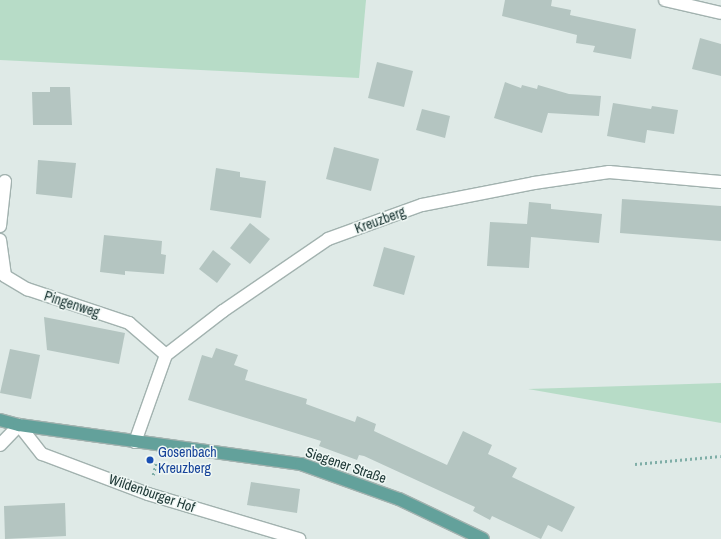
<!DOCTYPE html>
<meta charset="utf-8">
<style>
body{margin:0}
#map{position:relative;width:721px;height:539px;overflow:hidden;background:#dfeae7;font-family:"Archivo Narrow",sans-serif}
div>[style]{position:absolute}
.green>*{inset:0;background:#b7dcc7}
.building>*{inset:0;background:#b4c5c1}
.path>*{height:2.5px;margin-top:-1.25px;transform-origin:0;background:repeating-linear-gradient(90deg,#7faea7 0 2px,transparent 0 5px)}
.roads{filter:drop-shadow(1px 0 #a2b2af) drop-shadow(-1px 0 #a2b2af) drop-shadow(0 1px #a2b2af) drop-shadow(0 -1px #a2b2af)}
.minor>*{height:12px;margin:-6px;padding:0 6px;transform-origin:6px;border-radius:6px;background:#fff}
.major>*{height:12px;margin:-6px;padding:0 6px;transform-origin:6px;border-radius:6px;background:#63a19b}
.dots>*{width:11px;height:11px;translate:-50% -50%;box-sizing:border-box;border:2px solid #eff7f4;border-radius:50%}
span{translate:-50% -50%;white-space:nowrap;text-align:center;line-height:1.15;-webkit-text-stroke:3px #eff7f4;paint-order:stroke}
.street-label{font-size:14px;color:#203a38}
.transit-label{font-size:14px;color:#164399}
.left{translate:0 -50%;text-align:left}
</style>
<div id="map">
<div class="green">
<div style="clip-path:polygon(0 0,366px 0,359px 78px,0 60px)"></div>
<div style="clip-path:polygon(721px 383px,721px 423px,528px 389px)"></div>
</div>
<div class="building">
<div style="clip-path:polygon(505px 0,552px 0,551px 6px,571px 10px,570px 15px,636px 29px,631px 59px,593px 52px,595px 46px,576px 43px,577px 35px,502px 16px)"></div>
<div style="clip-path:polygon(700px 38px,721px 44px,721px 76px,692px 69px)"></div>
<div style="clip-path:polygon(377px 62px,413px 71px,404px 107px,368px 98px)"></div>
<div style="clip-path:polygon(505px 82px,521px 88px,522px 85px,537px 89px,538px 85px,569px 94px,601px 96px,599px 116px,548px 113px,542px 133px,494px 118px)"></div>
<div style="clip-path:polygon(50px 87px,70px 87px,72px 125px,33px 125px,32px 92px,50px 92px)"></div>
<div style="clip-path:polygon(613px 103px,651px 109px,652px 106px,678px 110px,674px 134px,647px 130px,645px 143px,607px 136px)"></div>
<div style="clip-path:polygon(422px 109px,450px 116px,445px 138px,416px 130px)"></div>
<div style="clip-path:polygon(334px 147px,379px 159px,371px 191px,326px 179px)"></div>
<div style="clip-path:polygon(38px 160px,76px 163px,72px 198px,36px 194px)"></div>
<div style="clip-path:polygon(216px 168px,240px 172px,240px 177px,266px 181px,261px 218px,210px 210px)"></div>
<div style="clip-path:polygon(622px 199px,721px 206px,721px 241px,620px 233px)"></div>
<div style="clip-path:polygon(529px 202px,551px 204px,551px 209px,602px 214px,599px 243px,531px 237px,529px 268px,487px 266px,490px 222px,527px 224px)"></div>
<div style="clip-path:polygon(250px 223px,270px 239px,250px 264px,230px 248px)"></div>
<div style="clip-path:polygon(104px 235px,162px 241px,161px 254px,166px 255px,164px 274px,125px 271px,125px 275px,100px 272px)"></div>
<div style="clip-path:polygon(384px 247px,415px 256px,404px 295px,373px 286px)"></div>
<div style="clip-path:polygon(213px 250px,231px 264px,217px 283px,199px 269px)"></div>
<div style="clip-path:polygon(44px 317px,125px 333px,119px 364px,47px 350px)"></div>
<div style="clip-path:polygon(216px 348px,238px 355px,234px 365px,248px 370px,245px 380px,307px 399px,306px 404px,355px 422px,357px 416px,376px 424px,374px 431px,447px 465px,463px 431px,492px 445px,488px 454px,517px 468px,512px 477px,575px 507px,562px 532px,548px 525px,541px 539px,492px 516px,490px 520px,473px 511px,475px 507px,364px 456px,359px 455px,357px 460px,319px 446px,321px 441px,188px 400px,202px 355px,212px 358px)"></div>
<div style="clip-path:polygon(10px 349px,40px 355px,31px 399px,0 393px)"></div>
<div style="clip-path:polygon(251px 482px,300px 489px,297px 513px,247px 505px)"></div>
<div style="clip-path:polygon(65px 503px,66px 536px,5px 539px,4px 506px)"></div>
</div>
<div class="path">
<div style="left:635px;top:464px;width:86px;rotate:-5.3deg"></div>
<div style="left:153px;top:475px;width:12px;rotate:-76deg"></div>
</div>
<div class="roads">
<div class="minor">
<div style="left:665px;top:0;width:57px;rotate:13.1deg"></div>
<div style="left:0;top:226px;width:45px;rotate:-83.7deg"></div>
<div style="left:0;top:240px;width:36px;rotate:82deg"></div>
<div style="left:5px;top:276px;width:26px;rotate:31deg"></div>
<div style="left:27px;top:289px;width:108px;rotate:18.4deg"></div>
<div style="left:129px;top:323px;width:49px;rotate:40.9deg"></div>
<div style="left:135px;top:442px;width:92px;rotate:-70.4deg"></div>
<div style="left:166px;top:355px;width:72px;rotate:-37.7deg"></div>
<div style="left:223px;top:311px;width:127px;rotate:-34.4deg"></div>
<div style="left:328px;top:239px;width:100px;rotate:-19.9deg"></div>
<div style="left:422px;top:205px;width:114px;rotate:-11.1deg"></div>
<div style="left:534px;top:183px;width:76px;rotate:-8.3deg"></div>
<div style="left:609px;top:172px;width:112px;rotate:5.1deg"></div>
<div style="left:0;top:445px;width:28px;rotate:-46deg"></div>
<div style="left:19px;top:425px;width:37px;rotate:52deg"></div>
<div style="left:42px;top:454px;width:113px;rotate:20.7deg"></div>
<div style="left:148px;top:494px;width:158px;rotate:16.6deg"></div>
</div>
<div class="major">
<div style="left:0;top:420px;width:20px;rotate:15deg"></div>
<div style="left:19px;top:425px;width:285px;rotate:7.9deg"></div>
<div style="left:301px;top:464px;width:104px;rotate:19.7deg"></div>
<div style="left:399px;top:499px;width:93px;rotate:25.5deg"></div>
</div>
</div>
<div class="dots">
<div style="left:150px;top:460px;background:#1a4fb4"></div>
</div>
<div class="street-label">
<span style="left:380px;top:220px;rotate:-20deg">Kreuzberg</span>
<span style="left:72px;top:304px;rotate:18deg">Pingenweg</span>
<span style="left:346px;top:465px;rotate:19deg">Siegener Straße</span>
<span style="left:152px;top:493px;rotate:19deg">Wildenburger Hof</span>
</div>
<div class="transit-label">
<span class="left" style="left:158px;top:460px">Gosenbach<br>Kreuzberg</span>
</div>
</div>
